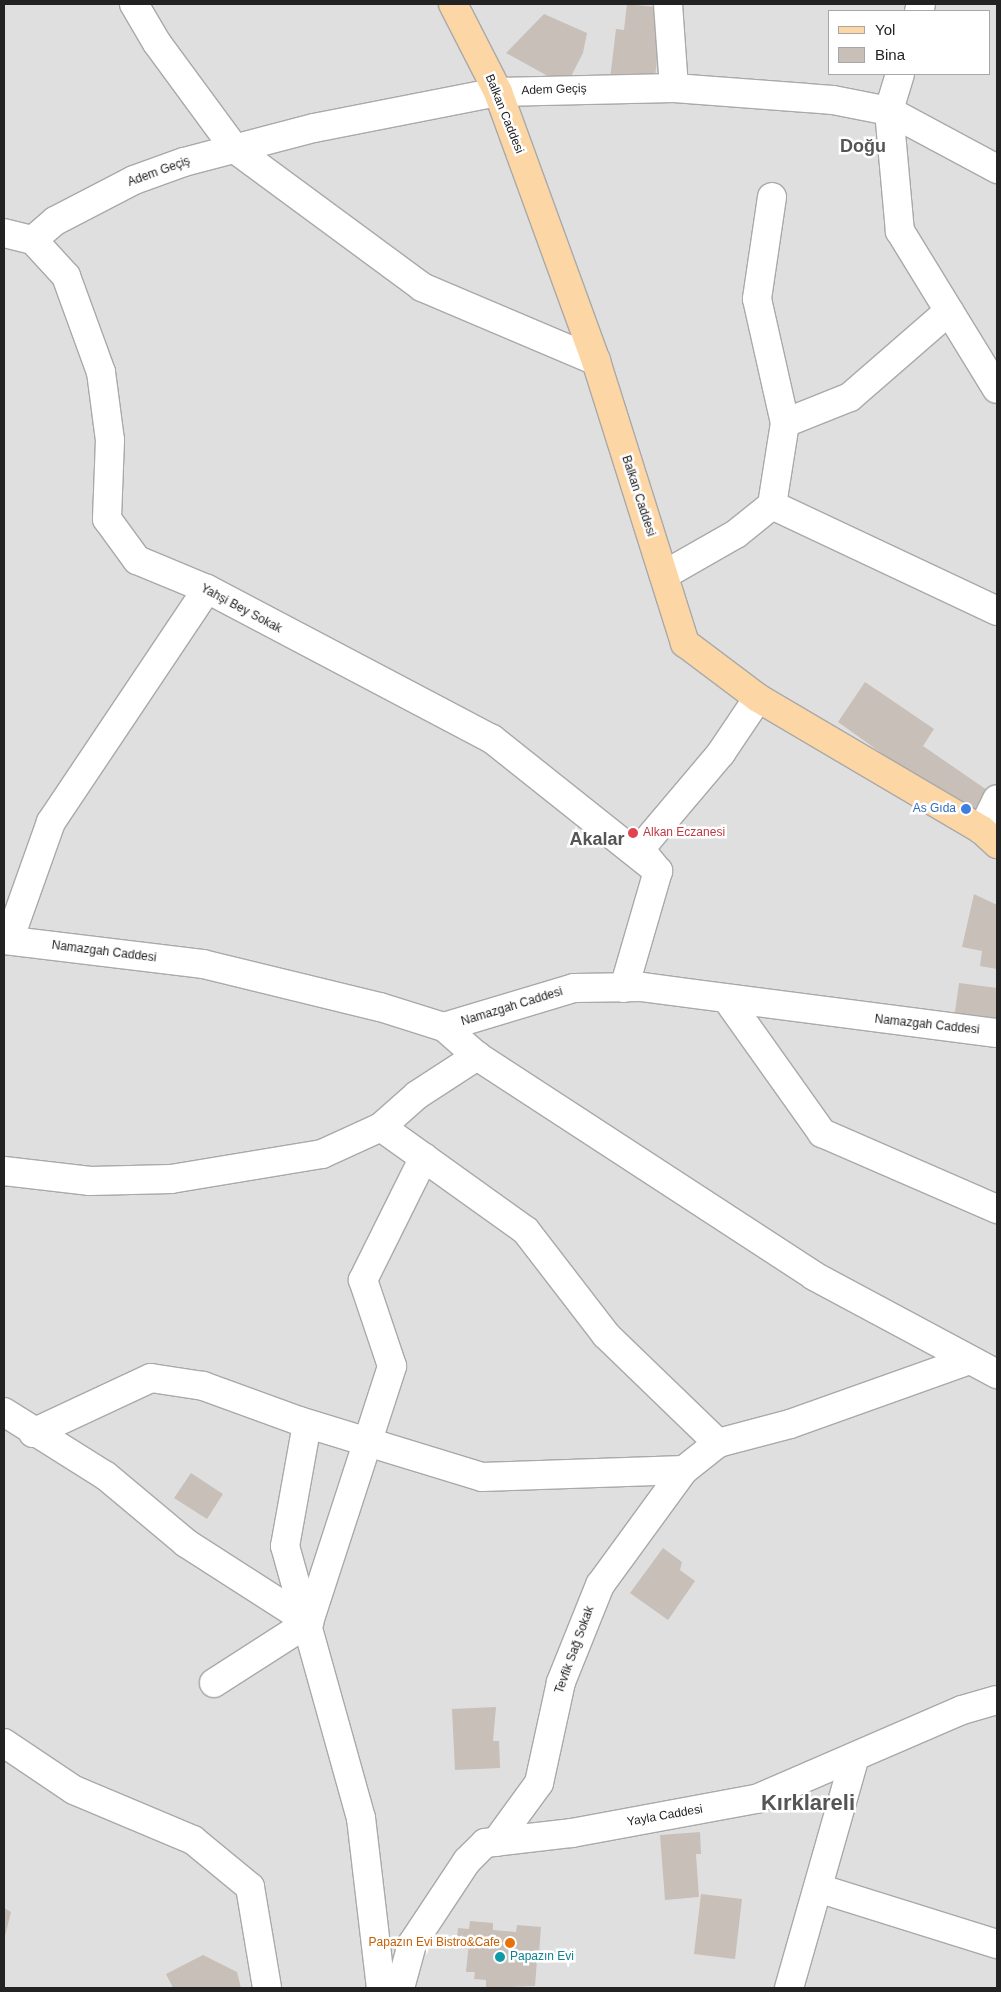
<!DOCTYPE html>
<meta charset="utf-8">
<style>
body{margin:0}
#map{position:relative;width:1001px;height:1992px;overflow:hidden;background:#f2efe9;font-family:Helvetica,sans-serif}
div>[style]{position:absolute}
.residential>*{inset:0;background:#e0dfdf}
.building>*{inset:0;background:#c7bfb8}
.roads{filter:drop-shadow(1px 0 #a9a9a9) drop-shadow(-1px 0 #a9a9a9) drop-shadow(0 1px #a9a9a9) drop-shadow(0 -1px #a9a9a9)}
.minor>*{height:28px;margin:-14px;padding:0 14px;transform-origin:14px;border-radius:14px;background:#fff}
.major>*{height:28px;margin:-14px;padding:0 14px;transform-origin:14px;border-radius:14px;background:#fcd6a4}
.dots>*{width:14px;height:14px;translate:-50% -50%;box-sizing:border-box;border:2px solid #fff;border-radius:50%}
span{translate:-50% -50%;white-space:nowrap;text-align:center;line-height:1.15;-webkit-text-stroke:5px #fff;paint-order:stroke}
.street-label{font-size:12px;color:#222}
.shop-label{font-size:12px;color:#366cbe}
.right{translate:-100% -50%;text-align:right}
.health-label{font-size:12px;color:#be3a42}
.left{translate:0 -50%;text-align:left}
.food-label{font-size:12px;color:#c56008}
.culture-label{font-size:12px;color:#0d838f}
.district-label{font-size:18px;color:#555;font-weight:700}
.town-label{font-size:22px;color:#555;font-weight:700}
.frame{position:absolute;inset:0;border:5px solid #222;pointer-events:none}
.legend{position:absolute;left:828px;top:10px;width:162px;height:65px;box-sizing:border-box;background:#fff;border:1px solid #a7a7a7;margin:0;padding:6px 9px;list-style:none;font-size:15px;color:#222}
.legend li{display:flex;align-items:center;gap:10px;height:25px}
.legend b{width:25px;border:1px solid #a7a7a7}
</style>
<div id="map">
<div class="residential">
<div style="clip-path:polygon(evenodd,4px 4px,997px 4px,997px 1988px,4px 1988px,4px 4px,830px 11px,990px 11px,990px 74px,830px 74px,830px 11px)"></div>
</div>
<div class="building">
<div style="clip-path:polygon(627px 4px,664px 8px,654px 84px,610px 79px,616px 29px,624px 30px)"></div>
<div style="clip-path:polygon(544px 14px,587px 33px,583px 53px,566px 86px,506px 53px)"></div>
<div style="clip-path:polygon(865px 682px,934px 729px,923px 746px,987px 790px,971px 817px,838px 722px)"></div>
<div style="clip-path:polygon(974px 894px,997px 905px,997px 969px,980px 966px,982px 951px,962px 947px)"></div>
<div style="clip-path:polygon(959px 983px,997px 988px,997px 1024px,954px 1019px)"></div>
<div style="clip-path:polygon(191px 1473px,223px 1494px,207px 1519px,174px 1498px)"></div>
<div style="clip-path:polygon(663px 1548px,682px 1562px,680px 1570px,695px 1581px,668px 1620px,630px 1593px)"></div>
<div style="clip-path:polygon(496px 1707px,493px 1741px,499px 1741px,500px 1768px,455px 1770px,452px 1709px)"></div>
<div style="clip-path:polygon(700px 1832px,701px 1854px,696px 1854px,699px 1897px,665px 1900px,660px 1835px)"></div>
<div style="clip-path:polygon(701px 1894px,742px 1899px,735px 1959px,694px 1954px)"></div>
<div style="clip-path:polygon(4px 1908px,11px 1912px,4px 1940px)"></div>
<div style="clip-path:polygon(470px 1921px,493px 1923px,493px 1930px,516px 1932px,517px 1925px,541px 1927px,539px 1954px,534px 1954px,533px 1960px,537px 1960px,535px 1986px,486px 1988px,486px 1980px,474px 1979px,475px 1972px,466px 1972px,469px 1941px,457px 1940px,458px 1928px,469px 1929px)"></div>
<div style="clip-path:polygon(203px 1955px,237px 1972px,241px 1988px,173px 1988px,166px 1974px)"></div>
</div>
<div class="roads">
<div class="minor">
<div style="left:134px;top:4px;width:45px;rotate:59.5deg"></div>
<div style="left:157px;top:43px;width:132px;rotate:53.7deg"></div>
<div style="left:235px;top:149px;width:232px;rotate:36.4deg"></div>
<div style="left:422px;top:287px;width:189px;rotate:23deg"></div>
<div style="left:668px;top:4px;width:84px;rotate:85.9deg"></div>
<div style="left:919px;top:11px;width:7px;rotate:-74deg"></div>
<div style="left:900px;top:74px;width:39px;rotate:107deg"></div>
<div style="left:889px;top:111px;width:121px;rotate:84.8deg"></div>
<div style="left:900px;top:231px;width:185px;rotate:58.5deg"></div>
<div style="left:772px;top:197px;width:103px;rotate:98.4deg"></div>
<div style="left:757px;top:299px;width:127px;rotate:77.3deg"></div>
<div style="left:4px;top:233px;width:30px;rotate:14deg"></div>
<div style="left:33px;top:240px;width:49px;rotate:47.5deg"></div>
<div style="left:66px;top:276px;width:102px;rotate:70deg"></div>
<div style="left:101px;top:372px;width:69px;rotate:82.5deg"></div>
<div style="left:110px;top:440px;width:79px;rotate:92.2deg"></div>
<div style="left:107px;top:519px;width:51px;rotate:53.8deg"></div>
<div style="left:137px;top:560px;width:76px;rotate:22.5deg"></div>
<div style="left:207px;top:589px;width:322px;rotate:27.8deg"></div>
<div style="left:492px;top:739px;width:212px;rotate:38.5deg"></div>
<div style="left:33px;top:240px;width:29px;rotate:-41deg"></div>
<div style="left:55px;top:221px;width:89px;rotate:-27.4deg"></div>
<div style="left:134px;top:180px;width:53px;rotate:-19.8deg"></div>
<div style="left:184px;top:162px;width:134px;rotate:-14.7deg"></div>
<div style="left:314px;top:128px;width:187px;rotate:-11.1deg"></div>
<div style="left:498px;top:92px;width:176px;rotate:-1.3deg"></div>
<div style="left:674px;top:88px;width:159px;rotate:4.3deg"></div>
<div style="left:833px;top:100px;width:57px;rotate:11.1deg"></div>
<div style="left:889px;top:111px;width:123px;rotate:28.2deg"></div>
<div style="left:772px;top:505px;width:249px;rotate:25.2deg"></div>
<div style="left:664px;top:575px;width:83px;rotate:-29.7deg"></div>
<div style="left:736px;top:534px;width:46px;rotate:-38.9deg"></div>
<div style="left:772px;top:505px;width:83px;rotate:-81deg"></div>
<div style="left:785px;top:423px;width:70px;rotate:-21.8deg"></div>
<div style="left:850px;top:397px;width:131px;rotate:-41deg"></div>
<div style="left:982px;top:830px;width:34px;rotate:-64deg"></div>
<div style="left:4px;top:940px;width:200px;rotate:6.9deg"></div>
<div style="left:203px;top:964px;width:182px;rotate:13.7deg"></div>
<div style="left:380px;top:1007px;width:67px;rotate:17.4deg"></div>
<div style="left:444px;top:1027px;width:136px;rotate:-16.7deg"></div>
<div style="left:574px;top:988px;width:68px;rotate:-0.8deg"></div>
<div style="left:642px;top:987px;width:358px;rotate:7.4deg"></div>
<div style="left:9px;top:940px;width:125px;rotate:-70.4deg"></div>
<div style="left:51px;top:822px;width:280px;rotate:-56.2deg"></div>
<div style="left:624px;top:988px;width:122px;rotate:-73.8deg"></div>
<div style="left:658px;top:871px;width:28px;rotate:-129deg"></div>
<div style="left:640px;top:849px;width:126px;rotate:-49.8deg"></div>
<div style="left:721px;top:753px;width:66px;rotate:-56.1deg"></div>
<div style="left:729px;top:1002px;width:161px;rotate:54.6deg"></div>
<div style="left:822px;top:1133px;width:191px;rotate:23.5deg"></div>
<div style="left:444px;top:1027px;width:44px;rotate:41.3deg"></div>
<div style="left:477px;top:1056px;width:402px;rotate:33.1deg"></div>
<div style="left:814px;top:1276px;width:208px;rotate:28.2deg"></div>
<div style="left:381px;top:1127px;width:178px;rotate:35.6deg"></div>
<div style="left:526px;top:1231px;width:131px;rotate:52.4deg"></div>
<div style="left:606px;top:1335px;width:156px;rotate:44deg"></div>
<div style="left:4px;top:1171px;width:87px;rotate:6.6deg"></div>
<div style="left:90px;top:1181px;width:81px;rotate:-1.4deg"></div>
<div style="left:171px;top:1179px;width:153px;rotate:-9.4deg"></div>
<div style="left:322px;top:1154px;width:65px;rotate:-24.6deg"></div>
<div style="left:381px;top:1127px;width:48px;rotate:-41.6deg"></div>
<div style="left:417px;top:1095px;width:72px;rotate:-33deg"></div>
<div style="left:4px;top:1412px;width:120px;rotate:32.1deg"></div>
<div style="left:106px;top:1476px;width:104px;rotate:39.9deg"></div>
<div style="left:186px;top:1543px;width:146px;rotate:32.7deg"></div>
<div style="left:307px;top:1424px;width:124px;rotate:100.2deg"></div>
<div style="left:285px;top:1546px;width:282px;rotate:74.4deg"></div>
<div style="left:361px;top:1818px;width:171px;rotate:83.3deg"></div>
<div style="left:33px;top:1433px;width:130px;rotate:-25deg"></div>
<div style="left:151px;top:1378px;width:53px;rotate:8.7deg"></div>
<div style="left:203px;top:1386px;width:102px;rotate:20deg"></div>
<div style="left:299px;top:1421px;width:191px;rotate:17deg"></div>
<div style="left:482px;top:1477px;width:202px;rotate:-2deg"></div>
<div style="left:214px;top:1683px;width:113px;rotate:-32.7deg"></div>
<div style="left:309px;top:1622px;width:269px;rotate:-72deg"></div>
<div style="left:392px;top:1366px;width:91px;rotate:-108.6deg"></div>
<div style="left:363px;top:1280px;width:137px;rotate:-63.6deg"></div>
<div style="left:4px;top:1743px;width:84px;rotate:33.9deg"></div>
<div style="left:74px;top:1790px;width:129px;rotate:22.8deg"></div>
<div style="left:193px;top:1840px;width:74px;rotate:39.5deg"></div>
<div style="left:250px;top:1887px;width:102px;rotate:80.4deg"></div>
<div style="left:496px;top:1842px;width:73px;rotate:-53.9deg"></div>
<div style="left:539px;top:1783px;width:103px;rotate:-77.7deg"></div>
<div style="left:561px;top:1682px;width:105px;rotate:-68.1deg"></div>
<div style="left:600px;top:1585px;width:142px;rotate:-53.9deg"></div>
<div style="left:684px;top:1470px;width:43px;rotate:-38.5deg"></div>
<div style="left:718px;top:1443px;width:74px;rotate:-14.8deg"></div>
<div style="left:790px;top:1424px;width:191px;rotate:-19.6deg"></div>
<div style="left:818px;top:1888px;width:188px;rotate:17.4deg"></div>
<div style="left:400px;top:1988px;width:46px;rotate:-74.7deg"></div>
<div style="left:412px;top:1944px;width:100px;rotate:-56.5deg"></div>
<div style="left:467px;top:1861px;width:25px;rotate:-45deg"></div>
<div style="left:485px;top:1843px;width:88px;rotate:-6.6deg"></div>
<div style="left:572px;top:1833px;width:187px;rotate:-10.5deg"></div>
<div style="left:756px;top:1799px;width:224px;rotate:-23.4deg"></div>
<div style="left:962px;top:1710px;width:36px;rotate:-16deg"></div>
<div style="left:789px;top:1988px;width:240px;rotate:-74.1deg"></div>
</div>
<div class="major">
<div style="left:453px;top:4px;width:99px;rotate:62.9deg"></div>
<div style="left:498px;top:92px;width:286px;rotate:70deg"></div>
<div style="left:596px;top:361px;width:296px;rotate:72.5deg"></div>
<div style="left:685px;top:643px;width:91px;rotate:37deg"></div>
<div style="left:758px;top:698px;width:260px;rotate:30.5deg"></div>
<div style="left:982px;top:830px;width:21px;rotate:43deg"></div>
</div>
</div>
<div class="dots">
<div style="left:966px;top:809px;background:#3f7fe0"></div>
<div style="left:633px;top:833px;background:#e0444e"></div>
<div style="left:510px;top:1943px;background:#e8710a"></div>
<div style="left:500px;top:1957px;background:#0f9aa8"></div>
</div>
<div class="street-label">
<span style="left:554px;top:90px;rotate:-2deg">Adem Geçiş</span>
<span style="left:504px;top:114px;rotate:68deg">Balkan Caddesi</span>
<span style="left:159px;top:172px;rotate:-20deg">Adem Geçiş</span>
<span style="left:638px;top:496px;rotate:72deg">Balkan Caddesi</span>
<span style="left:241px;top:609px;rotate:28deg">Yahşi Bey Sokak</span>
<span style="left:104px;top:952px;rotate:7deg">Namazgah Caddesi</span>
<span style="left:512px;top:1007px;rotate:-17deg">Namazgah Caddesi</span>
<span style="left:927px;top:1025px;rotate:6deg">Namazgah Caddesi</span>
<span style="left:575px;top:1650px;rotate:-70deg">Tevfik Sağ Sokak</span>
<span style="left:665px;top:1816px;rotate:-10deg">Yayla Caddesi</span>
</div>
<div class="shop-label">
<span class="right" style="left:956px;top:809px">As Gıda</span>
</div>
<div class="health-label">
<span class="left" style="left:643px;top:833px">Alkan Eczanesi</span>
</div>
<div class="food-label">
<span class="right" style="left:500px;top:1943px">Papazın Evi Bistro&amp;Cafe</span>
</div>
<div class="culture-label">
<span class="left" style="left:510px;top:1957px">Papazın Evi</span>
</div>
<div class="district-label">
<span style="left:863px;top:146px">Doğu</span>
<span style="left:597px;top:839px">Akalar</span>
</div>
<div class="town-label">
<span style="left:808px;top:1803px">Kırklareli</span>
</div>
<div class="frame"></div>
<ul class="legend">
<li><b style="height:6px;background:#fcd6a4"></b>Yol</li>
<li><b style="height:14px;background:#c7bfb8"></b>Bina</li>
</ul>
</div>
